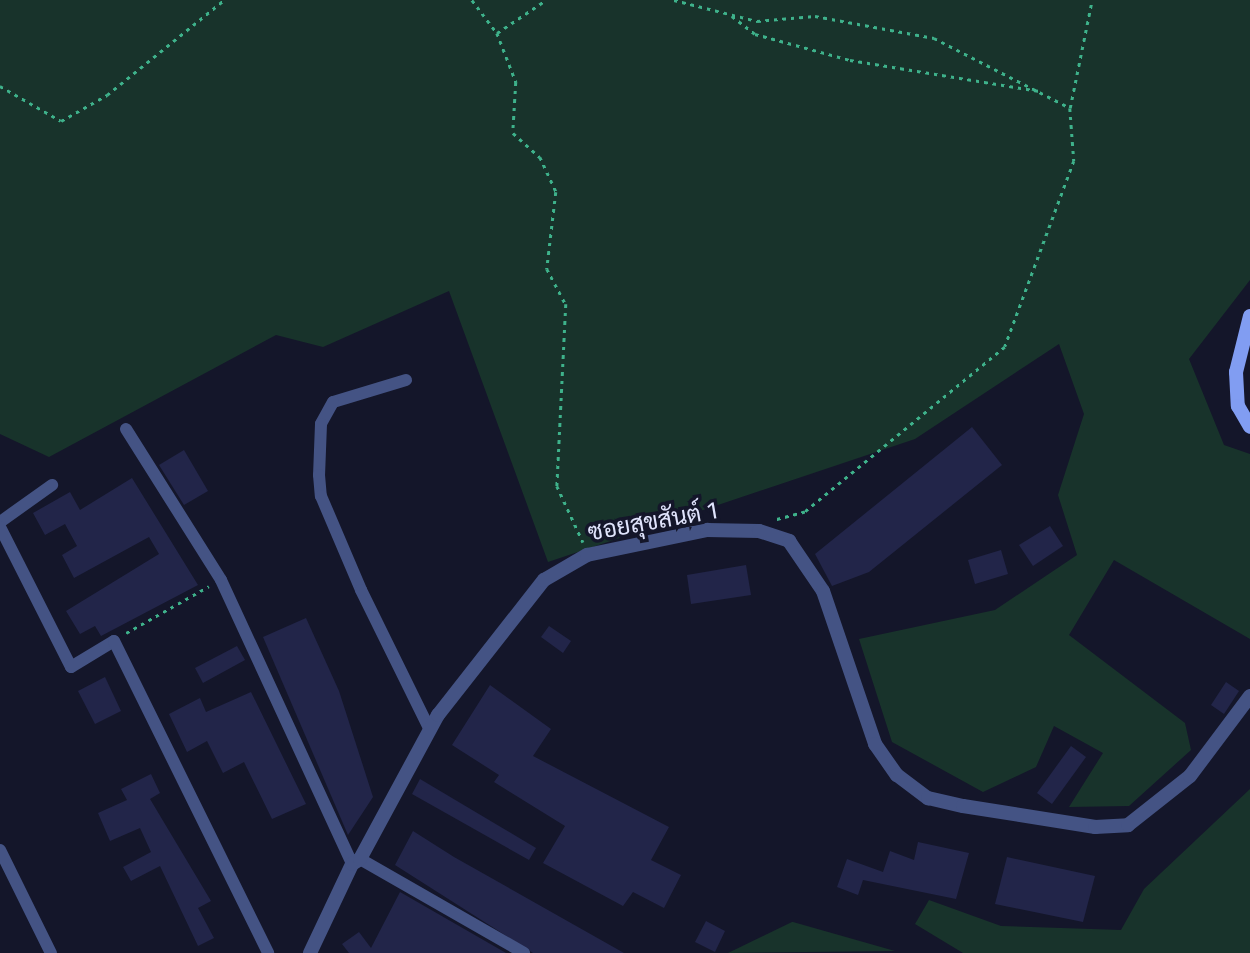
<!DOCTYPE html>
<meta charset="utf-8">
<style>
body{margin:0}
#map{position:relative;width:1250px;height:953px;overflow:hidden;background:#14162a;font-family:"Fira Sans",Sarabun,sans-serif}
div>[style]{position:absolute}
.green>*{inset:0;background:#18332b}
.building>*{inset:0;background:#222549}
.path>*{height:2.5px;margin-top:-1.25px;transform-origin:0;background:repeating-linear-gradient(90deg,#3eb28b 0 3.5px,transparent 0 8.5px)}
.minor>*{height:12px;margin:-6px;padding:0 6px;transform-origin:6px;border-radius:6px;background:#445384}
.tertiary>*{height:14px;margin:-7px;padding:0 7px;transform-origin:7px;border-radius:7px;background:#445384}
.secondary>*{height:14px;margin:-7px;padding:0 7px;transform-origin:7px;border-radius:7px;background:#819df2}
span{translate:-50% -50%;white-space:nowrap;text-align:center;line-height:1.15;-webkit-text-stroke:7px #14162a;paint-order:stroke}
.street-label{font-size:24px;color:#e0e4fc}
</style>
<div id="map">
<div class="green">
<div style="clip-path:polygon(0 0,1250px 0,1250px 280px,1189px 359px,1224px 445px,1250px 454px,1250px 639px,1114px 560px,1069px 635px,1185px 723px,1191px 750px,1129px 806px,1069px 807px,1103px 753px,1054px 726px,1036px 767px,983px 792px,892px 742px,859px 639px,995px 610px,1077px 555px,1058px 495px,1084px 414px,1059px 344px,915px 439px,548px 562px,449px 291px,323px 347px,276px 335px,49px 457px,0 434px)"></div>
<div style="clip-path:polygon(1250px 789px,1250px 953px,963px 953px,915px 924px,929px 900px,1001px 926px,1121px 930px,1144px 889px)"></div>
<div style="clip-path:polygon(792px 922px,793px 922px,895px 951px,728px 953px)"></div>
</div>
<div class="building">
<div style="clip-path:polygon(972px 427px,1002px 465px,869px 572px,832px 586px,815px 554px)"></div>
<div style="clip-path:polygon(184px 450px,208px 491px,184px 505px,159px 465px)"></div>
<div style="clip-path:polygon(132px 478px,198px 585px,101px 636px,95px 626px,80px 634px,66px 611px,159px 554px,149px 537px,74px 578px,62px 555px,77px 546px,65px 524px,45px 535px,33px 513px,70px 492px,80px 510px)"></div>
<div style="clip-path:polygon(1050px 526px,1063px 546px,1033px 566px,1019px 545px)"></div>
<div style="clip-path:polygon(1001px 550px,1008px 574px,975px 584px,968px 560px)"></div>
<div style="clip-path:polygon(746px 565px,751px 595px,691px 604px,687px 575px)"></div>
<div style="clip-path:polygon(306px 618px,339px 691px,373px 797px,348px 835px,263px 637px)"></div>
<div style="clip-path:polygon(549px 626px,571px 641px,563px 653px,541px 637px)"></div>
<div style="clip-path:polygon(237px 646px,245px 660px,203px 683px,195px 668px)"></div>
<div style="clip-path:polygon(105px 677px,121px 711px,95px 724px,78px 691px)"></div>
<div style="clip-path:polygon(1226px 682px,1239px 691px,1224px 714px,1211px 705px)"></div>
<div style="clip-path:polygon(490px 685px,551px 729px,533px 756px,669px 827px,651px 860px,681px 875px,664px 908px,633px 892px,623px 906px,543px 863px,565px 826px,494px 782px,499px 775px,452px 745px)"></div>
<div style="clip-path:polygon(251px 692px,306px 804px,272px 819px,244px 762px,223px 773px,207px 741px,187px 752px,169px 714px,200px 698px,206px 712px)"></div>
<div style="clip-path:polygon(1071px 746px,1086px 757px,1052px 804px,1037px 793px)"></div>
<div style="clip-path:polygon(151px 774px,160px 793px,150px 799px,211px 901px,198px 908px,214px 938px,198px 946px,160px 866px,131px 881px,123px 867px,151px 852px,140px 828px,110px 841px,98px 813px,127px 800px,121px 789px)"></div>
<div style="clip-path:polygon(420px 779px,536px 848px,529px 860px,412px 794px)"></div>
<div style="clip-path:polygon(413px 831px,454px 857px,624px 953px,533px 953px,395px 865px)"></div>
<div style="clip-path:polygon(918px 842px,969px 853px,956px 899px,863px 880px,858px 895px,837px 887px,847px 859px,883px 872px,890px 851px,914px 860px)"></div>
<div style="clip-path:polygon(1007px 857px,1095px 876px,1083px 922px,995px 904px)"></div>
<div style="clip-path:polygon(400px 892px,506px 953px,349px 953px,342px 944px,359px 932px,371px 948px)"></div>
<div style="clip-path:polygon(706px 921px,725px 931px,715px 952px,695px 942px)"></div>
</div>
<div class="path">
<div style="left:472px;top:0;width:41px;rotate:52.9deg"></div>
<div style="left:497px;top:33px;width:53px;rotate:68.8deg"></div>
<div style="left:516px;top:82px;width:51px;rotate:93.4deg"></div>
<div style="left:513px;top:133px;width:36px;rotate:42deg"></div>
<div style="left:540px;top:157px;width:38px;rotate:65deg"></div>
<div style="left:556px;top:192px;width:78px;rotate:96.7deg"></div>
<div style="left:547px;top:269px;width:40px;rotate:62deg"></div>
<div style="left:566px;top:304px;width:182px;rotate:92.8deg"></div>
<div style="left:557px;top:486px;width:62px;rotate:65.1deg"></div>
<div style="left:674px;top:0;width:86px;rotate:14.2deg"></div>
<div style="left:757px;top:21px;width:58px;rotate:-4.9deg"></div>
<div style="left:815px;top:16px;width:121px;rotate:10.5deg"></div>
<div style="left:934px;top:38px;width:153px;rotate:27.2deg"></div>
<div style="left:1070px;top:108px;width:53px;rotate:85.7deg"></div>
<div style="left:1074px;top:161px;width:198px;rotate:110.4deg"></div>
<div style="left:1005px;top:347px;width:259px;rotate:140.5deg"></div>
<div style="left:805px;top:512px;width:30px;rotate:165deg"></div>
<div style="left:732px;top:16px;width:29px;rotate:38deg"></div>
<div style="left:755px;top:34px;width:98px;rotate:15.3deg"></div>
<div style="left:850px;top:60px;width:192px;rotate:9.3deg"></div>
<div style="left:497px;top:33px;width:59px;rotate:-34deg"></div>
<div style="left:0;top:86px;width:70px;rotate:29.8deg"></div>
<div style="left:61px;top:121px;width:53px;rotate:-29.5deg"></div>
<div style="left:107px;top:95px;width:151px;rotate:-39.1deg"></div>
<div style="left:1070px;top:108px;width:110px;rotate:-78.5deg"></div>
<div style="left:126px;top:633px;width:95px;rotate:-29.5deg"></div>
</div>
<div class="minor">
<div style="left:406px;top:380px;width:76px;rotate:163.2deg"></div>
<div style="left:333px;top:402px;width:25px;rotate:119deg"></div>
<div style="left:321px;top:424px;width:51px;rotate:92.2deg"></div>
<div style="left:319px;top:475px;width:21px;rotate:85deg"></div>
<div style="left:321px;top:496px;width:102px;rotate:66.9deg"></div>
<div style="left:361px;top:590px;width:156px;rotate:63.8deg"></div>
<div style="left:126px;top:429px;width:178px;rotate:57.8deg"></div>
<div style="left:221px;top:580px;width:313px;rotate:65.2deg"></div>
<div style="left:0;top:522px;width:64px;rotate:-35.4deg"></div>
<div style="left:0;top:527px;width:157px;rotate:63.1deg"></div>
<div style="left:71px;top:667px;width:50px;rotate:-31.2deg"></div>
<div style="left:114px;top:641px;width:348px;rotate:63.7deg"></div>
<div style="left:0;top:850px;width:115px;rotate:63.7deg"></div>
<div style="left:360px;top:859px;width:189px;rotate:29.8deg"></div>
</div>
<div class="tertiary">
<div style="left:310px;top:953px;width:98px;rotate:-64.7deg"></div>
<div style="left:352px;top:864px;width:9px;rotate:-32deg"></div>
<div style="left:360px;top:859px;width:164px;rotate:-61.6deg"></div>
<div style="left:438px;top:715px;width:172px;rotate:-51.9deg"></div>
<div style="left:544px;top:580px;width:50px;rotate:-30.2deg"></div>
<div style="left:587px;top:555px;width:123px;rotate:-11.8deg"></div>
<div style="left:707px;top:530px;width:52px;rotate:1.1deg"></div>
<div style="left:759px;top:531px;width:32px;rotate:18deg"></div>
<div style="left:789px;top:541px;width:60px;rotate:55.8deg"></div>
<div style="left:823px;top:591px;width:162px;rotate:71.2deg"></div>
<div style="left:875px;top:744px;width:38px;rotate:55deg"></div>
<div style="left:897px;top:775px;width:39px;rotate:37deg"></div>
<div style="left:928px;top:798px;width:36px;rotate:13deg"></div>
<div style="left:963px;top:806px;width:134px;rotate:9deg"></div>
<div style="left:1095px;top:827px;width:33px;rotate:-3deg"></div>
<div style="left:1128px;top:825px;width:79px;rotate:-38.3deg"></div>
<div style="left:1190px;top:776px;width:100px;rotate:-53.1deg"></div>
</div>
<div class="secondary">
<div style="left:1250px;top:316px;width:58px;rotate:104deg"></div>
<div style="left:1236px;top:372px;width:34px;rotate:87deg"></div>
<div style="left:1238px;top:406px;width:24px;rotate:60deg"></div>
</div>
<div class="street-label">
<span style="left:653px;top:522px;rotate:-10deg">ซอยสุขสันต์ 1</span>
</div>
</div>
